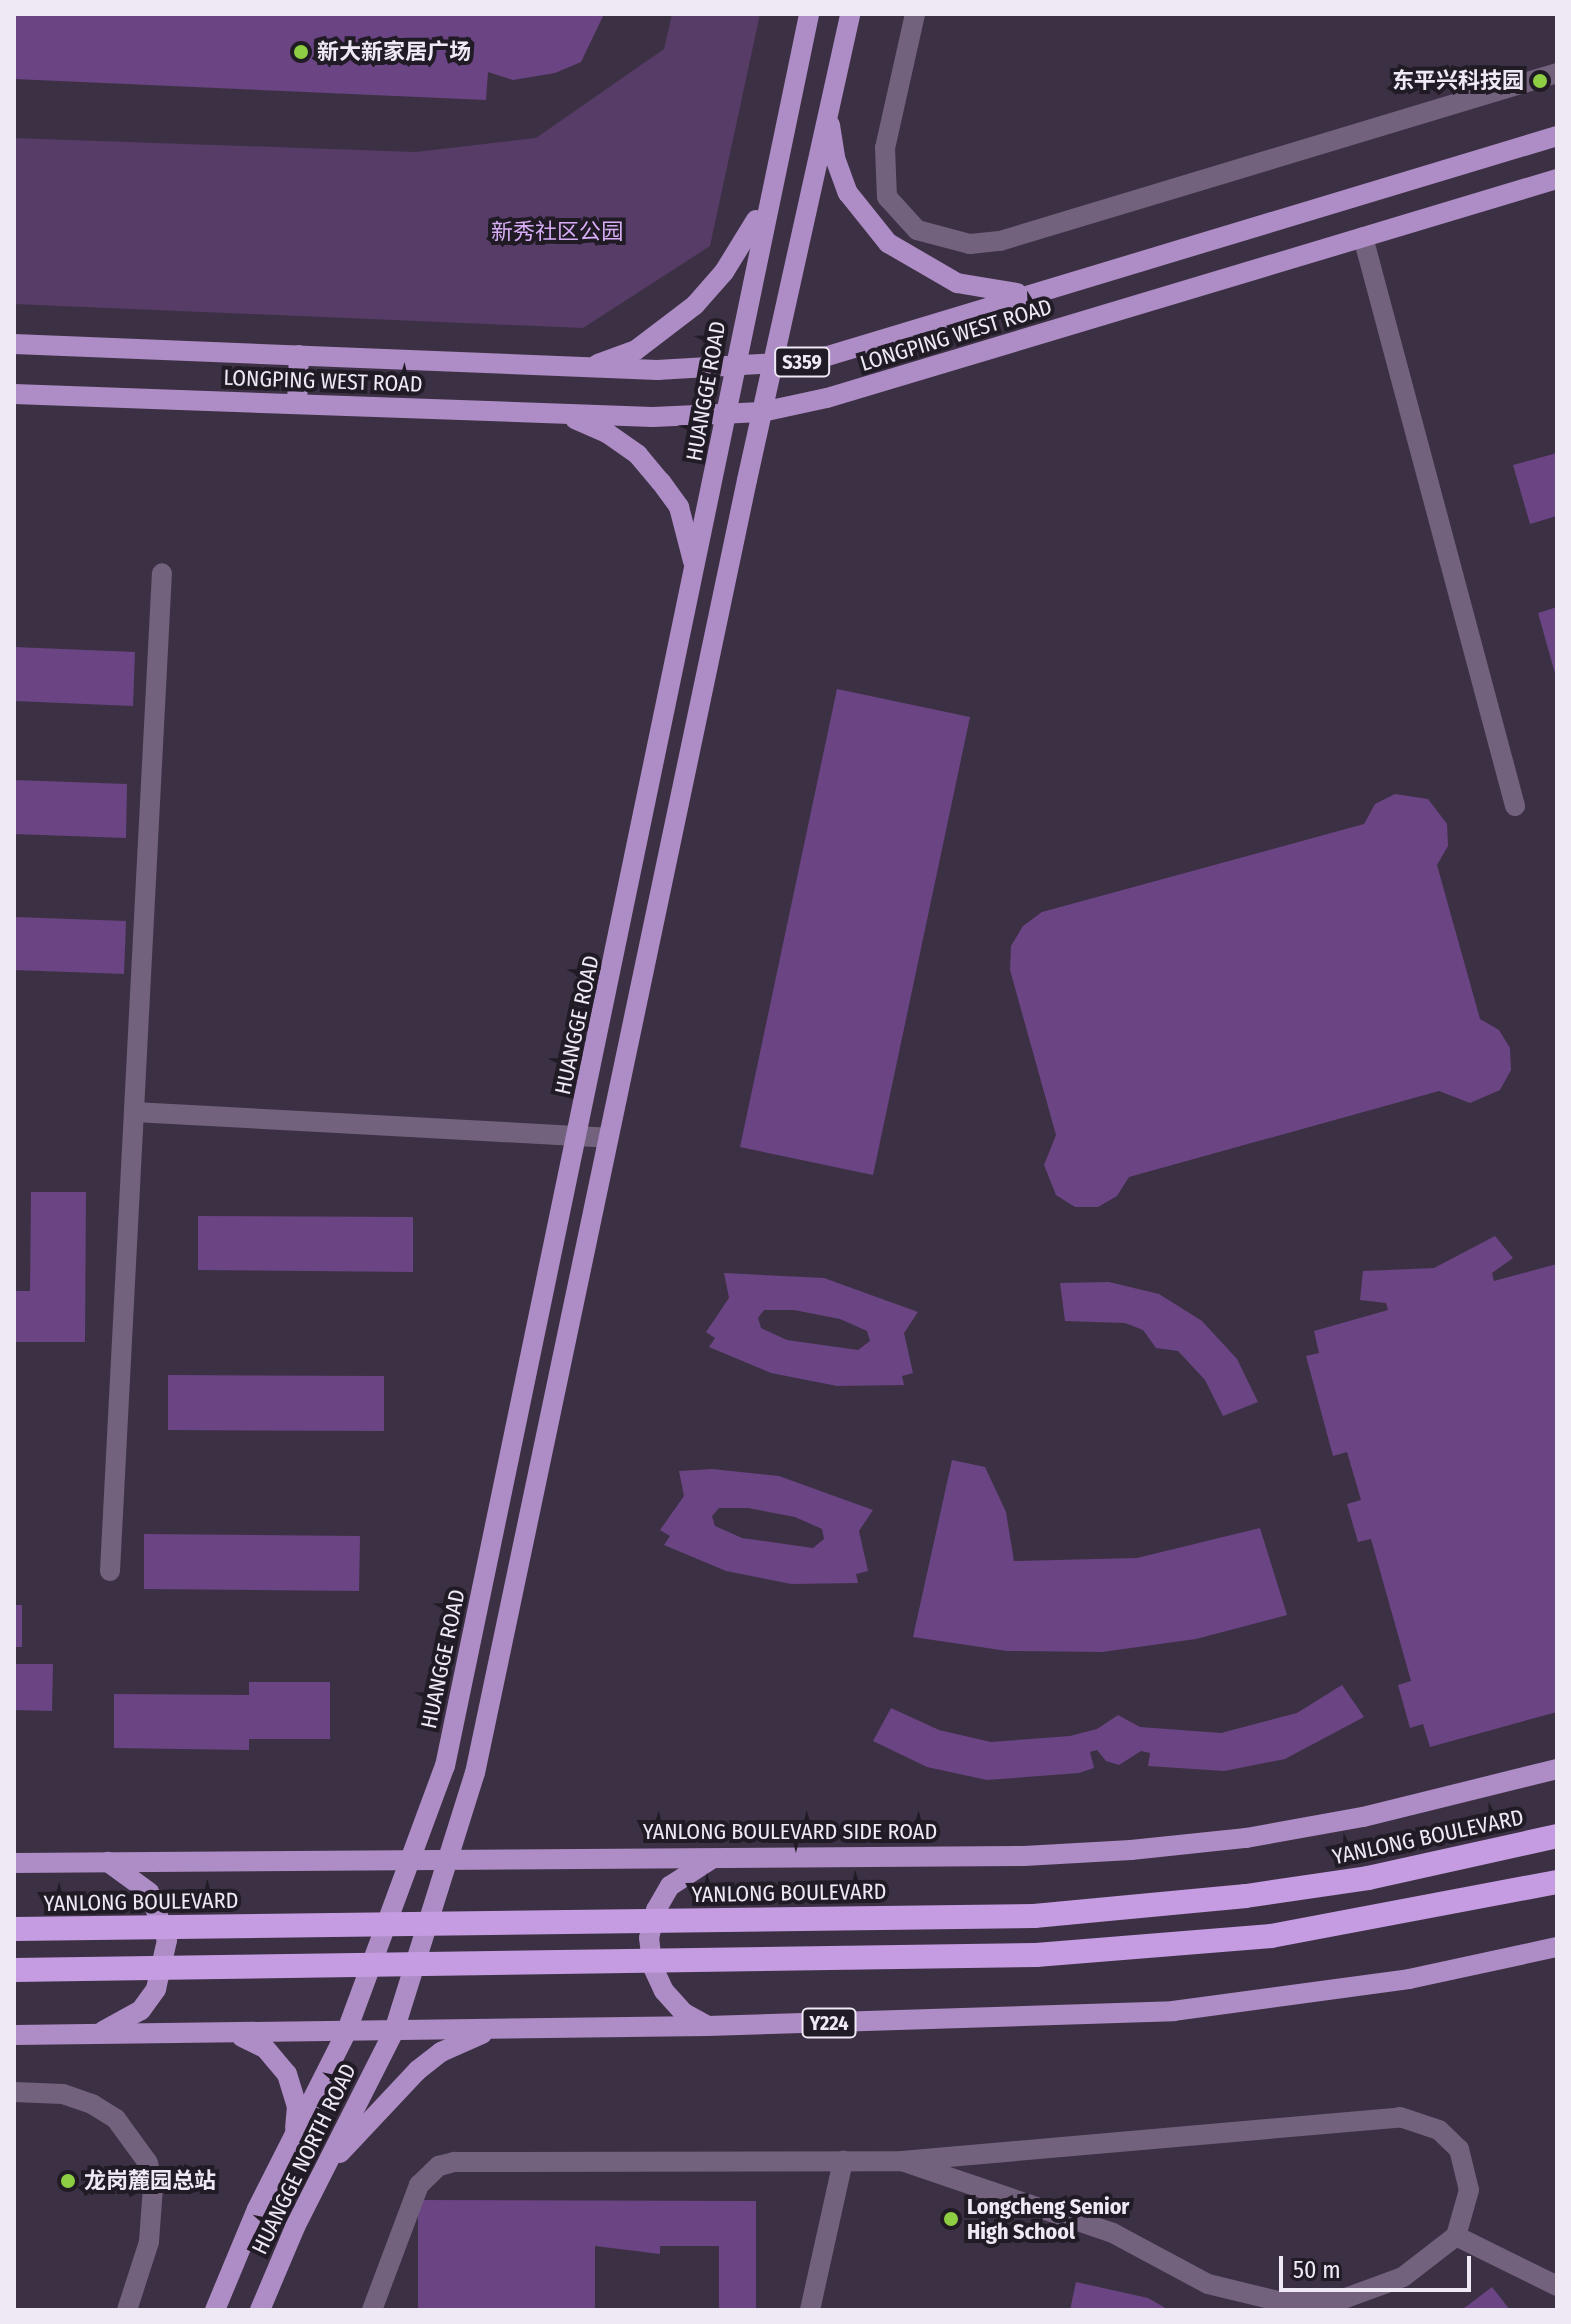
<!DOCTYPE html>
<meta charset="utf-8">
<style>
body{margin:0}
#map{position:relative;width:1571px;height:2324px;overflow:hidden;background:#3c3144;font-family:"Fira Sans Condensed","Noto Sans SC",sans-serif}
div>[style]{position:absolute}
.green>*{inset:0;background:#563c67}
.building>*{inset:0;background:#6a4483}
.minor>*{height:20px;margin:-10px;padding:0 10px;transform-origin:10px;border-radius:10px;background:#73627e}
.major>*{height:20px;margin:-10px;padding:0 10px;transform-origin:10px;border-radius:10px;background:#ae8cc5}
.highway-bridge>*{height:24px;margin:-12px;padding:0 12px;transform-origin:12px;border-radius:12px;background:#c59ce1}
.dots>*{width:22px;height:22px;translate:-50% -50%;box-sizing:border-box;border:4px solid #201b24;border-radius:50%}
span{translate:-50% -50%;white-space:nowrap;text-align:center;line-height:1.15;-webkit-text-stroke:8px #201b24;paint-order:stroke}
.shield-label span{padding:2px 6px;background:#201b24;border:2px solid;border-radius:6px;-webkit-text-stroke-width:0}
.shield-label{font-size:20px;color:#efe8f5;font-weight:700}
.poi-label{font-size:22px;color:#efe8f5;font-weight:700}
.left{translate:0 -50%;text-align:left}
.right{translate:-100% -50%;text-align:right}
.park-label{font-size:22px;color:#d9aef7}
.street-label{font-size:22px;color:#efe8f5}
.frame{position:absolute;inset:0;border:16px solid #efe8f5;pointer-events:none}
.scale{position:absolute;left:1279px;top:2256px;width:192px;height:36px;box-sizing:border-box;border:4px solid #efe8f5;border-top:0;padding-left:10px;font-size:24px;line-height:28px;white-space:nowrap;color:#efe8f5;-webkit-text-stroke:6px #201b24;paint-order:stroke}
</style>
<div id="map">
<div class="green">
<div style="clip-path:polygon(672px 14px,760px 14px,710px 246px,583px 328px,14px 304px,14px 138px,416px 152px,536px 138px,664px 49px)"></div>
</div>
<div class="building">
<div style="clip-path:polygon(14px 14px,604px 14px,581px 62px,555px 73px,513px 80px,488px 72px,486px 100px,14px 79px)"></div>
<div style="clip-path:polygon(1557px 453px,1557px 516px,1530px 524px,1513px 465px)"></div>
<div style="clip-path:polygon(1557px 607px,1557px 677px,1556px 677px,1538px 613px)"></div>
<div style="clip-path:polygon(14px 647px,135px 652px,133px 706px,14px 701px)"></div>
<div style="clip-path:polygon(837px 689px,970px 717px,873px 1175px,740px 1147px)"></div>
<div style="clip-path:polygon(14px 780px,127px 784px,126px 838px,14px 834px)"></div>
<div style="clip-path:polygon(1395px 794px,1428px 799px,1447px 824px,1448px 846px,1437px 865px,1480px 1019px,1499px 1030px,1510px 1048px,1511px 1070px,1500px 1090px,1470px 1103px,1439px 1091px,1129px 1177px,1117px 1196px,1098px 1207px,1075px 1207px,1056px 1195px,1044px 1165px,1056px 1135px,1010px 970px,1011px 946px,1023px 926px,1042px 912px,1364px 824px,1375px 804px)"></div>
<div style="clip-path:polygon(14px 917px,126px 921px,124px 974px,14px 970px)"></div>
<div style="clip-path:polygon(31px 1192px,86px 1192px,85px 1342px,14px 1342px,14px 1291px,30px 1291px)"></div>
<div style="clip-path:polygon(198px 1216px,413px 1217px,413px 1272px,198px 1270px)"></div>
<div style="clip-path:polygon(1495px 1236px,1513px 1258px,1492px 1273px,1494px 1281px,1557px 1264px,1557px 1712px,1430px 1747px,1423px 1724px,1410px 1728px,1398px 1685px,1411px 1681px,1371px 1539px,1358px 1542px,1347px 1504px,1361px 1500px,1347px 1452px,1333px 1456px,1306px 1356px,1319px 1353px,1314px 1331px,1388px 1310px,1386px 1303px,1360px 1300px,1363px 1271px,1434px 1268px)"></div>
<div style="clip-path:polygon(evenodd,724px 1273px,824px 1278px,918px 1312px,904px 1333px,913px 1373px,902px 1376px,904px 1385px,837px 1386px,771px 1373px,709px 1347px,715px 1338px,706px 1332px,729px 1298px,724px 1273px,764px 1310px,794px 1310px,840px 1319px,867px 1331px,870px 1341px,858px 1350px,787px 1340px,761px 1328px,758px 1318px,764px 1310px)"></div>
<div style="clip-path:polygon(1109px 1282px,1159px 1294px,1202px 1321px,1237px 1359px,1258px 1402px,1223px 1416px,1205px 1380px,1178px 1351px,1156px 1348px,1143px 1330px,1125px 1323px,1065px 1321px,1060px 1283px)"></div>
<div style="clip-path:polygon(168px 1375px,384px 1376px,384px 1431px,168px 1430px)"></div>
<div style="clip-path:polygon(952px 1460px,985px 1467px,1006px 1512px,1014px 1561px,1137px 1558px,1260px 1528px,1287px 1615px,1196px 1639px,1102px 1652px,1007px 1651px,913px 1637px)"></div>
<div style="clip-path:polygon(evenodd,712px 1469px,779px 1476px,873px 1510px,859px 1531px,868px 1571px,856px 1574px,858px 1583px,791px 1584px,726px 1571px,664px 1545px,670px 1536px,660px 1530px,684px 1496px,679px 1471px,712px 1469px,719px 1508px,748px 1508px,795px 1517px,822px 1529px,824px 1539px,813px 1548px,742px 1538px,715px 1526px,712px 1516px,719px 1508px)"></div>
<div style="clip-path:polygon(144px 1534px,360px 1536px,359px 1591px,144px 1589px)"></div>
<div style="clip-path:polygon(14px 1605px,22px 1605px,22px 1647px,14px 1647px)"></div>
<div style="clip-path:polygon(14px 1664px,53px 1664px,52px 1711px,14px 1710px)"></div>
<div style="clip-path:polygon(249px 1682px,330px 1682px,330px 1739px,249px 1739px,249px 1750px,114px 1748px,114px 1694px,249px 1695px)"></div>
<div style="clip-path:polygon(1342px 1685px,1364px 1717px,1285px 1759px,1224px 1771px,1148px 1766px,1150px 1753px,1141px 1751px,1119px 1765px,1106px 1761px,1097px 1750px,1090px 1752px,1094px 1768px,1079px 1773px,987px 1780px,927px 1767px,873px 1741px,891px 1708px,939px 1730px,991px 1742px,1070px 1736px,1097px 1729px,1118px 1715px,1140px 1727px,1221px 1733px,1297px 1713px)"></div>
<div style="clip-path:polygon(418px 2200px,756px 2201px,756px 2310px,719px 2310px,719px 2246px,660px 2246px,660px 2254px,595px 2246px,595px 2310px,418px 2310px)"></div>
<div style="clip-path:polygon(1076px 2282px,1148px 2298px,1169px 2310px,1070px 2310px)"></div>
<div style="clip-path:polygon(1492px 2287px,1510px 2310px,1461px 2310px,1467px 2306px)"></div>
</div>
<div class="minor">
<div style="left:915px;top:14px;width:137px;rotate:102.6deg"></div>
<div style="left:885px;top:148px;width:49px;rotate:87.7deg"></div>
<div style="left:887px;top:197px;width:45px;rotate:47.7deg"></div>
<div style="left:917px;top:230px;width:55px;rotate:14.8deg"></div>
<div style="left:970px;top:244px;width:30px;rotate:-6deg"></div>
<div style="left:1000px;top:241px;width:582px;rotate:-16.78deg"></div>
<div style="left:1363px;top:237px;width:589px;rotate:75.04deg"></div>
<div style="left:134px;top:1112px;width:475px;rotate:3.1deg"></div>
<div style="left:110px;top:1571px;width:999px;rotate:-87.02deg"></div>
<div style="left:14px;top:2092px;width:49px;rotate:2.3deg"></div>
<div style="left:63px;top:2094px;width:31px;rotate:19deg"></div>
<div style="left:92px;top:2104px;width:28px;rotate:32deg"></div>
<div style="left:116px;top:2119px;width:54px;rotate:54deg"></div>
<div style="left:148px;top:2163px;width:25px;rotate:78deg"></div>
<div style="left:153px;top:2187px;width:55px;rotate:94.2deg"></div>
<div style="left:149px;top:2242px;width:71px;rotate:107.9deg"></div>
<div style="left:1456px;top:2236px;width:113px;rotate:26.3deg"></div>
<div style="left:372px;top:2310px;width:134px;rotate:-69.4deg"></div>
<div style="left:419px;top:2185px;width:28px;rotate:-44deg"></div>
<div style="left:439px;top:2166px;width:16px;rotate:-15deg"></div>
<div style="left:454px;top:2162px;width:448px;rotate:-0.1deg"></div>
<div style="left:902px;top:2161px;width:500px;rotate:-5deg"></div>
<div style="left:1400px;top:2117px;width:41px;rotate:18.4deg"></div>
<div style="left:1439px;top:2130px;width:28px;rotate:44deg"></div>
<div style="left:1459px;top:2149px;width:42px;rotate:76.3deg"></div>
<div style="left:1469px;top:2190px;width:48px;rotate:105.8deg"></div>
<div style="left:1456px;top:2236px;width:67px;rotate:142.3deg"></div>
<div style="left:1403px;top:2277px;width:64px;rotate:159.9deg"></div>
<div style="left:1343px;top:2299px;width:65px;rotate:178.2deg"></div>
<div style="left:1278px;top:2301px;width:72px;rotate:-166.3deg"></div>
<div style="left:1208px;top:2284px;width:108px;rotate:-151.8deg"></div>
<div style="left:1113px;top:2233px;width:223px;rotate:-161.2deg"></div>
<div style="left:810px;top:2310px;width:153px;rotate:-77.5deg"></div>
</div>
<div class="major">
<div style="left:830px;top:125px;width:33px;rotate:81deg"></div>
<div style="left:835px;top:158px;width:37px;rotate:70deg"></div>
<div style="left:848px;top:193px;width:64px;rotate:51.3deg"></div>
<div style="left:888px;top:243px;width:80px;rotate:30.1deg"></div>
<div style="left:957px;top:283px;width:61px;rotate:9.5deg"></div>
<div style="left:14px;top:344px;width:644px;rotate:2.32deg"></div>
<div style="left:657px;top:370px;width:154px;rotate:-3.3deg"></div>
<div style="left:811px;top:361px;width:779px;rotate:-16.78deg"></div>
<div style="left:598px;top:364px;width:40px;rotate:-20.2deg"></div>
<div style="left:636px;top:350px;width:74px;rotate:-37.3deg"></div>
<div style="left:695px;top:305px;width:44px;rotate:-48.7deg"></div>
<div style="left:724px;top:272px;width:61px;rotate:-58.4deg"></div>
<div style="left:14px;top:394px;width:639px;rotate:2.06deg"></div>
<div style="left:653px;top:417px;width:109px;rotate:-2.6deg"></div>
<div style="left:762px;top:412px;width:66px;rotate:-12.2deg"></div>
<div style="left:827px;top:398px;width:762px;rotate:-16.7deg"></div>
<div style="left:297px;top:404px;width:49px;rotate:-87.7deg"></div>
<div style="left:575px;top:419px;width:35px;rotate:24deg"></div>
<div style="left:607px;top:433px;width:38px;rotate:35deg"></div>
<div style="left:638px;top:455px;width:35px;rotate:50deg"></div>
<div style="left:661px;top:482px;width:31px;rotate:54deg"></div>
<div style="left:679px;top:507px;width:56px;rotate:75.5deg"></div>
<div style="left:14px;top:1863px;width:1010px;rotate:-0.4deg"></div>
<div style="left:1024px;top:1856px;width:107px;rotate:-3.2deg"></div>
<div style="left:1131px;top:1850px;width:116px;rotate:-6deg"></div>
<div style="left:1246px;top:1838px;width:119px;rotate:-10.2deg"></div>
<div style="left:1363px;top:1817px;width:200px;rotate:-13.9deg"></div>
<div style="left:706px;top:2025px;width:26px;rotate:-151deg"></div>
<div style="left:683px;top:2012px;width:28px;rotate:-132deg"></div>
<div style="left:664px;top:1991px;width:29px;rotate:-115deg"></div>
<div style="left:652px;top:1965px;width:27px;rotate:-96deg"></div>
<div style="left:649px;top:1938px;width:29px;rotate:-76deg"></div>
<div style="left:656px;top:1910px;width:28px;rotate:-60deg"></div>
<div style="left:670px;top:1886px;width:48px;rotate:-33deg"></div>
<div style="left:103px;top:2031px;width:43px;rotate:-28.9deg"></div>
<div style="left:141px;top:2010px;width:26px;rotate:-54deg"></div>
<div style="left:156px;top:1989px;width:50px;rotate:-77.3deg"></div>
<div style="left:167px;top:1940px;width:51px;rotate:-110.6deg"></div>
<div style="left:149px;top:1892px;width:51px;rotate:-143.8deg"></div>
<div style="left:14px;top:2035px;width:693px;rotate:-0.74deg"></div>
<div style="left:707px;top:2026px;width:466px;rotate:-1.8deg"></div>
<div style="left:1173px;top:2011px;width:238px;rotate:-7.7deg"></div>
<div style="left:1409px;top:1979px;width:151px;rotate:-12.2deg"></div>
<div style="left:242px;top:2037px;width:25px;rotate:26deg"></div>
<div style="left:265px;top:2048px;width:34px;rotate:50deg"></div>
<div style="left:287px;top:2074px;width:34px;rotate:73deg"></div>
<div style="left:297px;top:2106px;width:22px;rotate:95deg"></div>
<div style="left:340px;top:2153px;width:114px;rotate:-46.8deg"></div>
<div style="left:418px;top:2070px;width:29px;rotate:-38deg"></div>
<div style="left:441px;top:2052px;width:45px;rotate:-23.7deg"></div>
<div style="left:215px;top:2310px;width:109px;rotate:-67.4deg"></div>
<div style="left:257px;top:2209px;width:197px;rotate:-63.2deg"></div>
<div style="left:346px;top:2033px;width:285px;rotate:-69.7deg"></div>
<div style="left:445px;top:1766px;width:1789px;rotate:-78.26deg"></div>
<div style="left:260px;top:2310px;width:90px;rotate:-67.1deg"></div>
<div style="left:295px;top:2227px;width:220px;rotate:-63.2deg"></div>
<div style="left:394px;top:2031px;width:270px;rotate:-72.6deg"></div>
<div style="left:475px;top:1773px;width:1321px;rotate:-78.12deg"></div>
<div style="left:747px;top:480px;width:477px;rotate:-77.5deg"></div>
</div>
<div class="highway-bridge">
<div style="left:14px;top:1929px;width:1020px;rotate:-0.73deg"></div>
<div style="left:1034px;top:1916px;width:213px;rotate:-5.4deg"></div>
<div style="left:1246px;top:1896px;width:123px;rotate:-8.4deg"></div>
<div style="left:1368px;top:1878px;width:194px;rotate:-12.5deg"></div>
<div style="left:14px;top:1970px;width:1022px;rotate:-0.84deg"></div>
<div style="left:1036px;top:1955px;width:236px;rotate:-4.6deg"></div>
<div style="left:1271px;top:1936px;width:291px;rotate:-10.7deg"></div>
</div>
<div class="dots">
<div style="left:301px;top:52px;background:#8ece43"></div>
<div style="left:1540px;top:81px;background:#8ece43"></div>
<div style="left:68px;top:2181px;background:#8ece43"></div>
<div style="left:951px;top:2219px;background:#8ece43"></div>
</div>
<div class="shield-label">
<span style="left:802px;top:362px">S359</span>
<span style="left:829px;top:2023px">Y224</span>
</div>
<div class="poi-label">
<span class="left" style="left:317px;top:52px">新大新家居广场</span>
<span class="right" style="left:1524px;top:81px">东平兴科技园</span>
<span class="left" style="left:84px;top:2181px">龙岗麓园总站</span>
<span class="left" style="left:967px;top:2219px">Longcheng Senior<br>High School</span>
</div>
<div class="park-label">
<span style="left:557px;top:232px">新秀社区公园</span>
</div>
<div class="street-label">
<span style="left:956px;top:335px;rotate:-17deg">LONGPING WEST ROAD</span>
<span style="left:323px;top:381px;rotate:2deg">LONGPING WEST ROAD</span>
<span style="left:706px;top:391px;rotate:-80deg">HUANGGE ROAD</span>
<span style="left:577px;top:1025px;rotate:-78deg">HUANGGE ROAD</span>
<span style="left:443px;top:1659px;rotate:-78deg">HUANGGE ROAD</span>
<span style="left:790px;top:1832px">YANLONG BOULEVARD SIDE ROAD</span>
<span style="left:1428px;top:1837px;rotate:-12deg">YANLONG BOULEVARD</span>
<span style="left:789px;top:1893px;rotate:-1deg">YANLONG BOULEVARD</span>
<span style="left:141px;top:1902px;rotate:-1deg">YANLONG BOULEVARD</span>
<span style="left:304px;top:2159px;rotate:-64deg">HUANGGE NORTH ROAD</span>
</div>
<div class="frame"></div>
<div class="scale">50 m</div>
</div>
